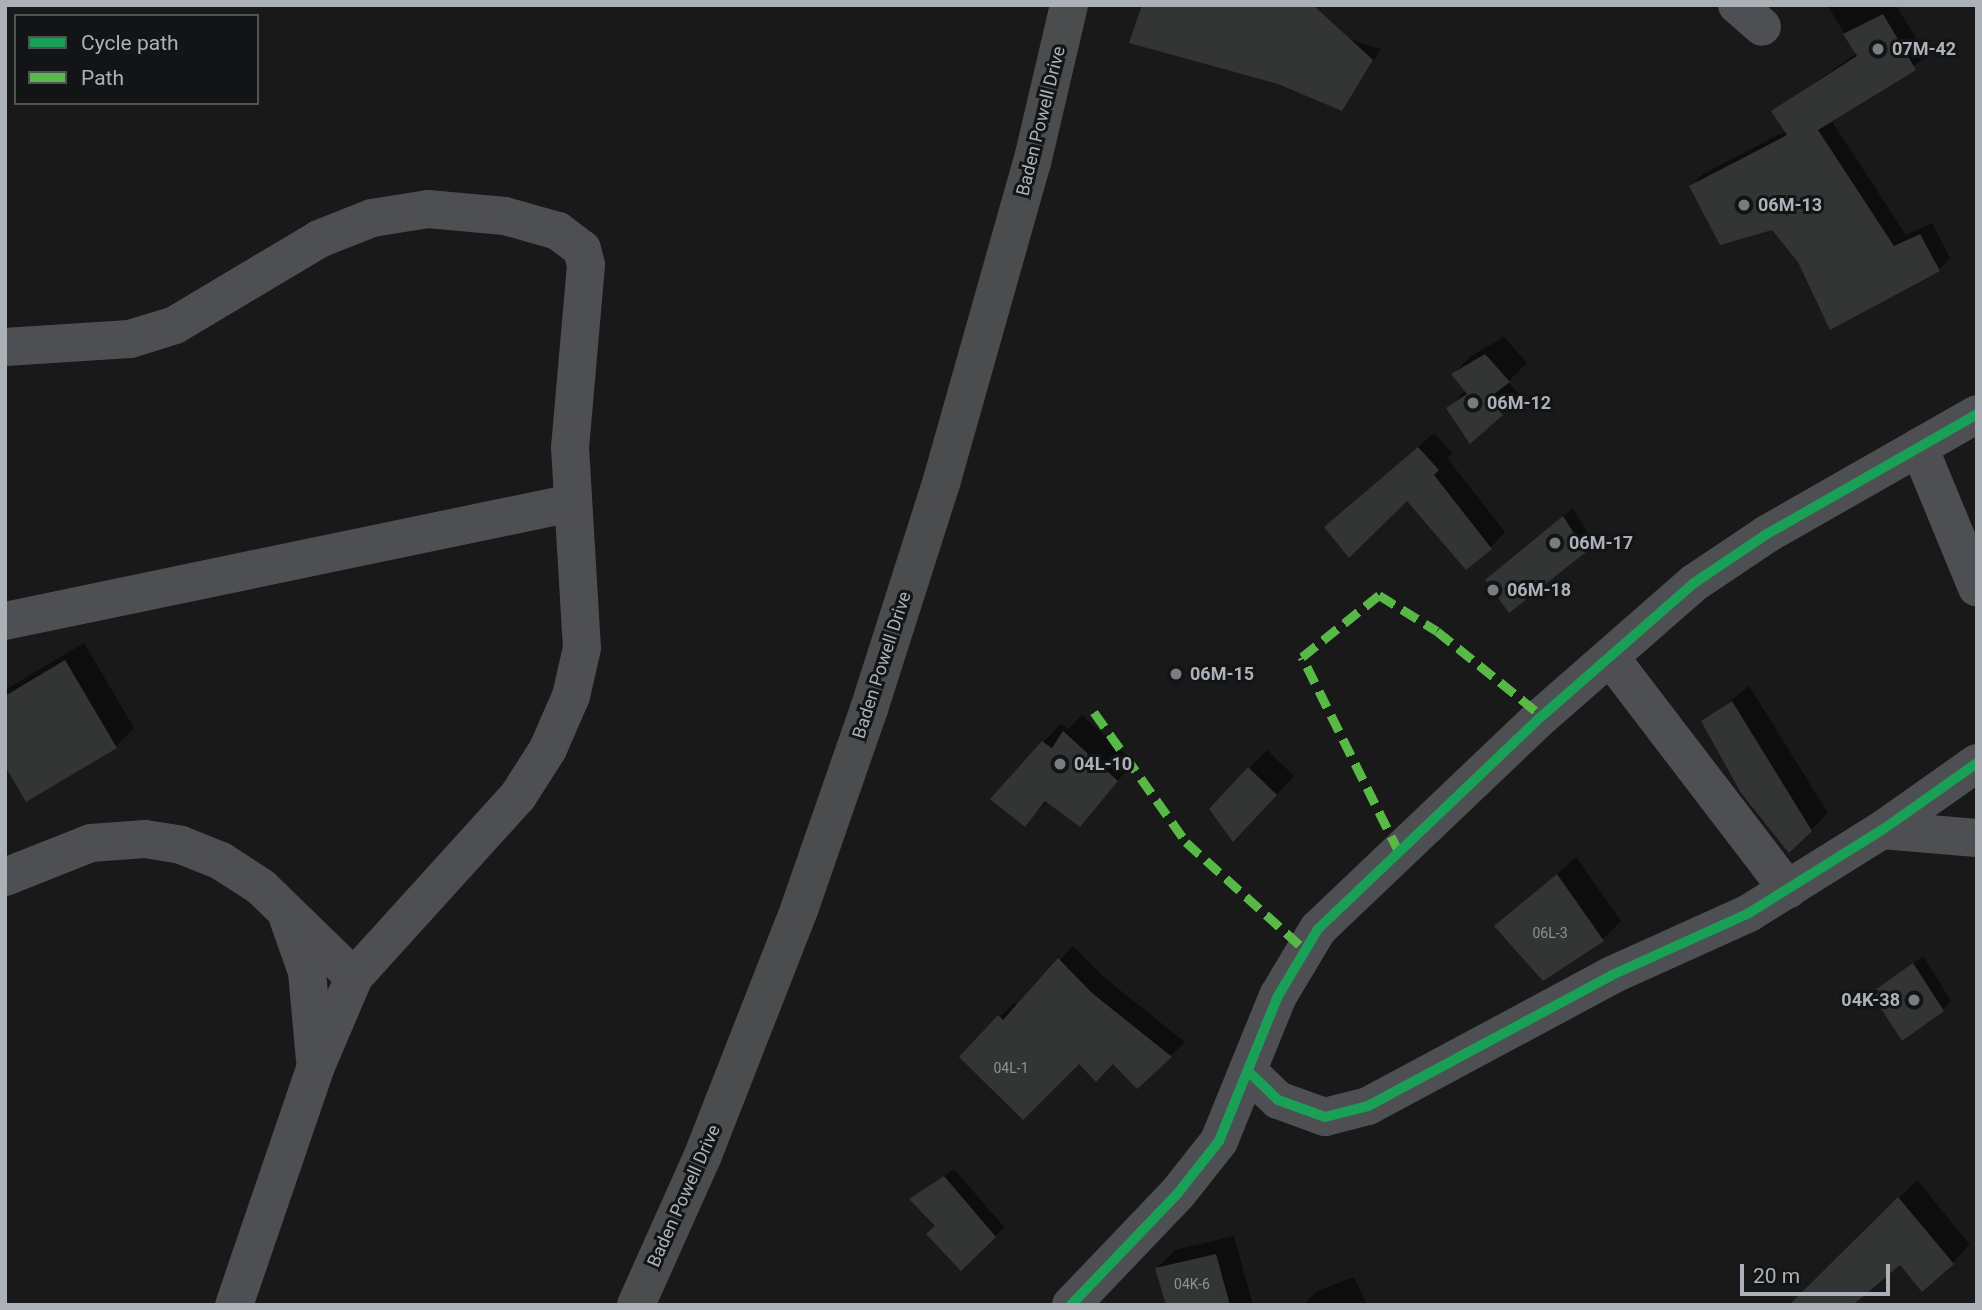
<!DOCTYPE html>
<style>
body{margin:0}
#map{position:relative;width:1982px;height:1310px;overflow:hidden;background:#191919;font-family:Roboto,sans-serif}
div>[style]{position:absolute}
.shadow>*{inset:0;background:#0007}
.building>*{inset:0;background:#333434}
.minor>*{height:38px;margin:-19px;padding:0 19px;transform-origin:19px;border-radius:19px;background:#4e4f52}
.major>*{height:38px;margin:-19px;padding:0 19px;transform-origin:19px;border-radius:19px;background:#4b4c4e}
.quiet>*{height:9px;margin-top:-4.5px;transform-origin:0;background:repeating-linear-gradient(90deg,#58b947 0 18px,transparent 0 27px)}
.cycleway>*{height:10px;margin:-5px;padding:0 5px;transform-origin:5px;border-radius:5px;background:#1a9f57}
.dots>*{width:19px;height:19px;translate:-50% -50%;box-sizing:border-box;border:4px solid #131415;border-radius:50%}
span{translate:-50% -50%;white-space:nowrap;text-align:center;line-height:1.15;-webkit-text-stroke:6px #131415;paint-order:stroke}
.number-label{font-size:14px;color:#8e9297}
.number-label span{-webkit-text-stroke-width:0}
.poi-label{font-size:18px;color:#acb1b8;font-weight:700}
.left{translate:0 -50%;text-align:left}
.right{translate:-100% -50%;text-align:right}
.street-label{font-size:18px;color:#acb1b8}
.frame{position:absolute;inset:0;border:7px solid #acb1b8;pointer-events:none}
.legend{position:absolute;left:14px;top:14px;width:245px;height:91px;box-sizing:border-box;background:#131415;border:2px solid #505356;margin:0;padding:9px 12px;list-style:none;font-size:21px;color:#acb1b8}
.legend li{display:flex;align-items:center;gap:14px;height:35px}
.legend b{width:35px;border:2px solid #505356}
.scale{position:absolute;left:1740px;top:1264px;width:150px;height:32px;box-sizing:border-box;border:4px solid #acb1b8;border-top:0;padding-left:9px;font-size:21px;line-height:24px;white-space:nowrap;color:#acb1b8;-webkit-text-stroke:5px #131415;paint-order:stroke}
</style>
<div id="map">
<div class="shadow">
<div style="clip-path:polygon(1827px 5px,1896px 5px,1927px 57px,1831px 120px,1906px 235px,1932px 223px,1950px 258px,1939px 270px,1800px 261px,1773px 228px,1691px 186px,1703px 174px,1786px 131px,1773px 112px,1857px 53px)"></div>
<div style="clip-path:polygon(1271px 16px,1381px 49px,1342px 109px,1278px 82px)"></div>
<div style="clip-path:polygon(1504px 337px,1527px 363px,1508px 382px,1520px 395px,1471px 441px,1448px 409px,1466px 390px,1453px 374px,1471px 356px)"></div>
<div style="clip-path:polygon(1434px 433px,1452px 453px,1447px 458px,1505px 532px,1490px 548px,1407px 498px,1326px 527px)"></div>
<div style="clip-path:polygon(1573px 508px,1593px 542px,1584px 551px,1487px 580px)"></div>
<div style="clip-path:polygon(84px 643px,134px 728px,116px 746px,27px 799px,5px 762px,5px 690px)"></div>
<div style="clip-path:polygon(1749px 686px,1828px 813px,1811px 830px,1703px 722px)"></div>
<div style="clip-path:polygon(1082px 715px,1134px 762px,1080px 825px,1048px 800px,1025px 825px,1043px 742px,1061px 724px,1068px 729px)"></div>
<div style="clip-path:polygon(1267px 750px,1294px 776px,1251px 822px,1249px 768px)"></div>
<div style="clip-path:polygon(1576px 857px,1621px 921px,1603px 939px,1543px 979px,1517px 910px)"></div>
<div style="clip-path:polygon(1073px 946px,1106px 979px,1185px 1042px,1137px 1087px,1114px 1062px,961px 1057px,1014px 1003px,1018px 1007px)"></div>
<div style="clip-path:polygon(1923px 956px,1951px 1001px,1943px 1010px,1873px 994px)"></div>
<div style="clip-path:polygon(954px 1169px,1004px 1227px,961px 1269px,937px 1226px,912px 1199px)"></div>
<div style="clip-path:polygon(1917px 1180px,1970px 1245px,1952px 1263px,1901px 1262px,1794px 1303px)"></div>
<div style="clip-path:polygon(1234px 1236px,1253px 1305px,1168px 1305px,1157px 1268px,1175px 1250px)"></div>
<div style="clip-path:polygon(1354px 1277px,1367px 1305px,1303px 1305px,1317px 1291px)"></div>
</div>
<div class="building">
<div style="clip-path:polygon(1142px 5px,1313px 5px,1373px 60px,1342px 111px,1278px 84px,1129px 43px)"></div>
<div style="clip-path:polygon(1883px 14px,1916px 70px,1818px 130px,1894px 246px,1920px 234px,1940px 271px,1830px 330px,1798px 262px,1772px 230px,1720px 245px,1689px 186px,1787px 135px,1771px 111px,1857px 56px,1843px 34px)"></div>
<div style="clip-path:polygon(1485px 354px,1510px 382px,1489px 398px,1503px 415px,1470px 444px,1446px 408px,1467px 394px,1451px 374px)"></div>
<div style="clip-path:polygon(1418px 447px,1439px 470px,1434px 475px,1492px 549px,1466px 570px,1407px 501px,1349px 558px,1324px 527px)"></div>
<div style="clip-path:polygon(1563px 516px,1586px 552px,1509px 613px,1485px 580px)"></div>
<div style="clip-path:polygon(65px 660px,117px 748px,26px 802px,5px 766px,5px 696px)"></div>
<div style="clip-path:polygon(1732px 701px,1812px 831px,1789px 853px,1741px 793px,1701px 721px)"></div>
<div style="clip-path:polygon(1063px 731px,1118px 781px,1080px 827px,1045px 801px,1025px 827px,990px 799px,1042px 741px,1052px 748px)"></div>
<div style="clip-path:polygon(1248px 767px,1277px 795px,1233px 842px,1209px 809px)"></div>
<div style="clip-path:polygon(1557px 874px,1604px 941px,1543px 981px,1494px 926px)"></div>
<div style="clip-path:polygon(1058px 958px,1092px 993px,1172px 1057px,1137px 1089px,1113px 1064px,1096px 1082px,1079px 1064px,1023px 1120px,959px 1057px,998px 1015px,1003px 1020px)"></div>
<div style="clip-path:polygon(1913px 963px,1944px 1011px,1902px 1041px,1871px 993px)"></div>
<div style="clip-path:polygon(944px 1176px,996px 1237px,961px 1271px,926px 1234px,935px 1226px,909px 1199px)"></div>
<div style="clip-path:polygon(1898px 1197px,1954px 1264px,1922px 1292px,1900px 1265px,1853px 1305px,1789px 1305px)"></div>
<div style="clip-path:polygon(1216px 1254px,1230px 1305px,1166px 1305px,1155px 1268px)"></div>
</div>
<div class="minor">
<div style="left:1737px;top:5px;width:33px;rotate:41deg"></div>
<div style="left:5px;top:347px;width:125px;rotate:-3.7deg"></div>
<div style="left:130px;top:339px;width:47px;rotate:-17.3deg"></div>
<div style="left:175px;top:325px;width:168px;rotate:-30.8deg"></div>
<div style="left:319px;top:239px;width:57px;rotate:-21.6deg"></div>
<div style="left:372px;top:218px;width:57px;rotate:-9.1deg"></div>
<div style="left:428px;top:209px;width:77px;rotate:5.2deg"></div>
<div style="left:505px;top:216px;width:55px;rotate:15.8deg"></div>
<div style="left:558px;top:231px;width:30px;rotate:37deg"></div>
<div style="left:582px;top:249px;width:16px;rotate:76deg"></div>
<div style="left:586px;top:265px;width:183px;rotate:95deg"></div>
<div style="left:570px;top:447px;width:201px;rotate:86.6deg"></div>
<div style="left:582px;top:648px;width:49px;rotate:102.9deg"></div>
<div style="left:571px;top:696px;width:58px;rotate:113.5deg"></div>
<div style="left:548px;top:749px;width:56px;rotate:122.6deg"></div>
<div style="left:518px;top:796px;width:244px;rotate:132.2deg"></div>
<div style="left:354px;top:977px;width:97px;rotate:113.1deg"></div>
<div style="left:316px;top:1066px;width:253px;rotate:108.9deg"></div>
<div style="left:1919px;top:447px;width:152px;rotate:67.6deg"></div>
<div style="left:5px;top:621px;width:579px;rotate:-11.76deg"></div>
<div style="left:1610px;top:657px;width:293px;rotate:52.6deg"></div>
<div style="left:1882px;top:830px;width:95px;rotate:4.8deg"></div>
<div style="left:5px;top:877px;width:92px;rotate:-21.6deg"></div>
<div style="left:91px;top:843px;width:54px;rotate:-4.2deg"></div>
<div style="left:145px;top:839px;width:36px;rotate:9deg"></div>
<div style="left:181px;top:845px;width:43px;rotate:21.8deg"></div>
<div style="left:221px;top:861px;width:48px;rotate:33deg"></div>
<div style="left:261px;top:887px;width:129px;rotate:44.1deg"></div>
<div style="left:288px;top:918px;width:57px;rotate:70.6deg"></div>
<div style="left:307px;top:972px;width:88px;rotate:84.8deg"></div>
<div style="left:1250px;top:1073px;width:39px;rotate:44deg"></div>
<div style="left:1278px;top:1100px;width:50px;rotate:19.9deg"></div>
<div style="left:1325px;top:1117px;width:44px;rotate:-14.3deg"></div>
<div style="left:1368px;top:1106px;width:277px;rotate:-28.2deg"></div>
<div style="left:1612px;top:975px;width:150px;rotate:-24.3deg"></div>
<div style="left:1749px;top:913px;width:157px;rotate:-32deg"></div>
<div style="left:1882px;top:830px;width:116px;rotate:-35.2deg"></div>
<div style="left:1071px;top:1305px;width:155px;rotate:-46.3deg"></div>
<div style="left:1178px;top:1193px;width:66px;rotate:-51.7deg"></div>
<div style="left:1219px;top:1141px;width:157px;rotate:-67.9deg"></div>
<div style="left:1278px;top:996px;width:78px;rotate:-59.2deg"></div>
<div style="left:1318px;top:929px;width:309px;rotate:-43.6deg"></div>
<div style="left:1542px;top:716px;width:202px;rotate:-41.2deg"></div>
<div style="left:1694px;top:583px;width:88px;rotate:-33.9deg"></div>
<div style="left:1767px;top:534px;width:242px;rotate:-29.7deg"></div>
</div>
<div class="major">
<div style="left:636px;top:1305px;width:164px;rotate:-65.9deg"></div>
<div style="left:703px;top:1155px;width:266px;rotate:-68.6deg"></div>
<div style="left:800px;top:907px;width:210px;rotate:-70.8deg"></div>
<div style="left:869px;top:709px;width:240px;rotate:-72.3deg"></div>
<div style="left:942px;top:480px;width:330px;rotate:-74.2deg"></div>
<div style="left:1032px;top:163px;width:162px;rotate:-76.8deg"></div>
</div>
<div class="quiet">
<div style="left:1094px;top:712px;width:159px;rotate:54.7deg"></div>
<div style="left:1186px;top:842px;width:161px;rotate:42.2deg"></div>
<div style="left:1399px;top:852px;width:218px;rotate:-116.4deg"></div>
<div style="left:1302px;top:657px;width:99px;rotate:-38.8deg"></div>
<div style="left:1379px;top:595px;width:68px;rotate:31.8deg"></div>
<div style="left:1437px;top:631px;width:135px;rotate:39deg"></div>
</div>
<div class="cycleway">
<div style="left:1250px;top:1073px;width:39px;rotate:44deg"></div>
<div style="left:1278px;top:1100px;width:50px;rotate:19.9deg"></div>
<div style="left:1325px;top:1117px;width:44px;rotate:-14.3deg"></div>
<div style="left:1368px;top:1106px;width:277px;rotate:-28.2deg"></div>
<div style="left:1612px;top:975px;width:150px;rotate:-24.3deg"></div>
<div style="left:1749px;top:913px;width:157px;rotate:-32deg"></div>
<div style="left:1882px;top:830px;width:116px;rotate:-35.2deg"></div>
<div style="left:1071px;top:1305px;width:155px;rotate:-46.3deg"></div>
<div style="left:1178px;top:1193px;width:66px;rotate:-51.7deg"></div>
<div style="left:1219px;top:1141px;width:157px;rotate:-67.9deg"></div>
<div style="left:1278px;top:996px;width:78px;rotate:-59.2deg"></div>
<div style="left:1318px;top:929px;width:309px;rotate:-43.6deg"></div>
<div style="left:1542px;top:716px;width:202px;rotate:-41.2deg"></div>
<div style="left:1694px;top:583px;width:88px;rotate:-33.9deg"></div>
<div style="left:1767px;top:534px;width:242px;rotate:-29.7deg"></div>
</div>
<div class="dots">
<div style="left:1878px;top:49px;background:#797c80"></div>
<div style="left:1744px;top:205px;background:#797c80"></div>
<div style="left:1473px;top:403px;background:#797c80"></div>
<div style="left:1555px;top:543px;background:#797c80"></div>
<div style="left:1493px;top:590px;background:#797c80"></div>
<div style="left:1176px;top:674px;background:#797c80"></div>
<div style="left:1060px;top:764px;background:#797c80"></div>
<div style="left:1914px;top:1000px;background:#797c80"></div>
</div>
<div class="number-label">
<span style="left:1550px;top:933px">06L-3</span>
<span style="left:1011px;top:1068px">04L-1</span>
<span style="left:1192px;top:1284px">04K-6</span>
</div>
<div class="poi-label">
<span class="left" style="left:1892px;top:49px">07M-42</span>
<span class="left" style="left:1758px;top:205px">06M-13</span>
<span class="left" style="left:1487px;top:403px">06M-12</span>
<span class="left" style="left:1569px;top:543px">06M-17</span>
<span class="left" style="left:1507px;top:590px">06M-18</span>
<span class="left" style="left:1190px;top:674px">06M-15</span>
<span class="left" style="left:1074px;top:764px">04L-10</span>
<span class="right" style="left:1900px;top:1000px">04K-38</span>
</div>
<div class="street-label">
<span style="left:1041px;top:121px;rotate:-76deg">Baden Powell Drive</span>
<span style="left:882px;top:665px;rotate:-72deg">Baden Powell Drive</span>
<span style="left:684px;top:1196px;rotate:-66deg">Baden Powell Drive</span>
</div>
<div class="frame"></div>
<ul class="legend">
<li><b style="height:9px;background:#1a9f57"></b>Cycle path</li>
<li><b style="height:9px;background:#58b947"></b>Path</li>
</ul>
<div class="scale">20 m</div>
</div>
